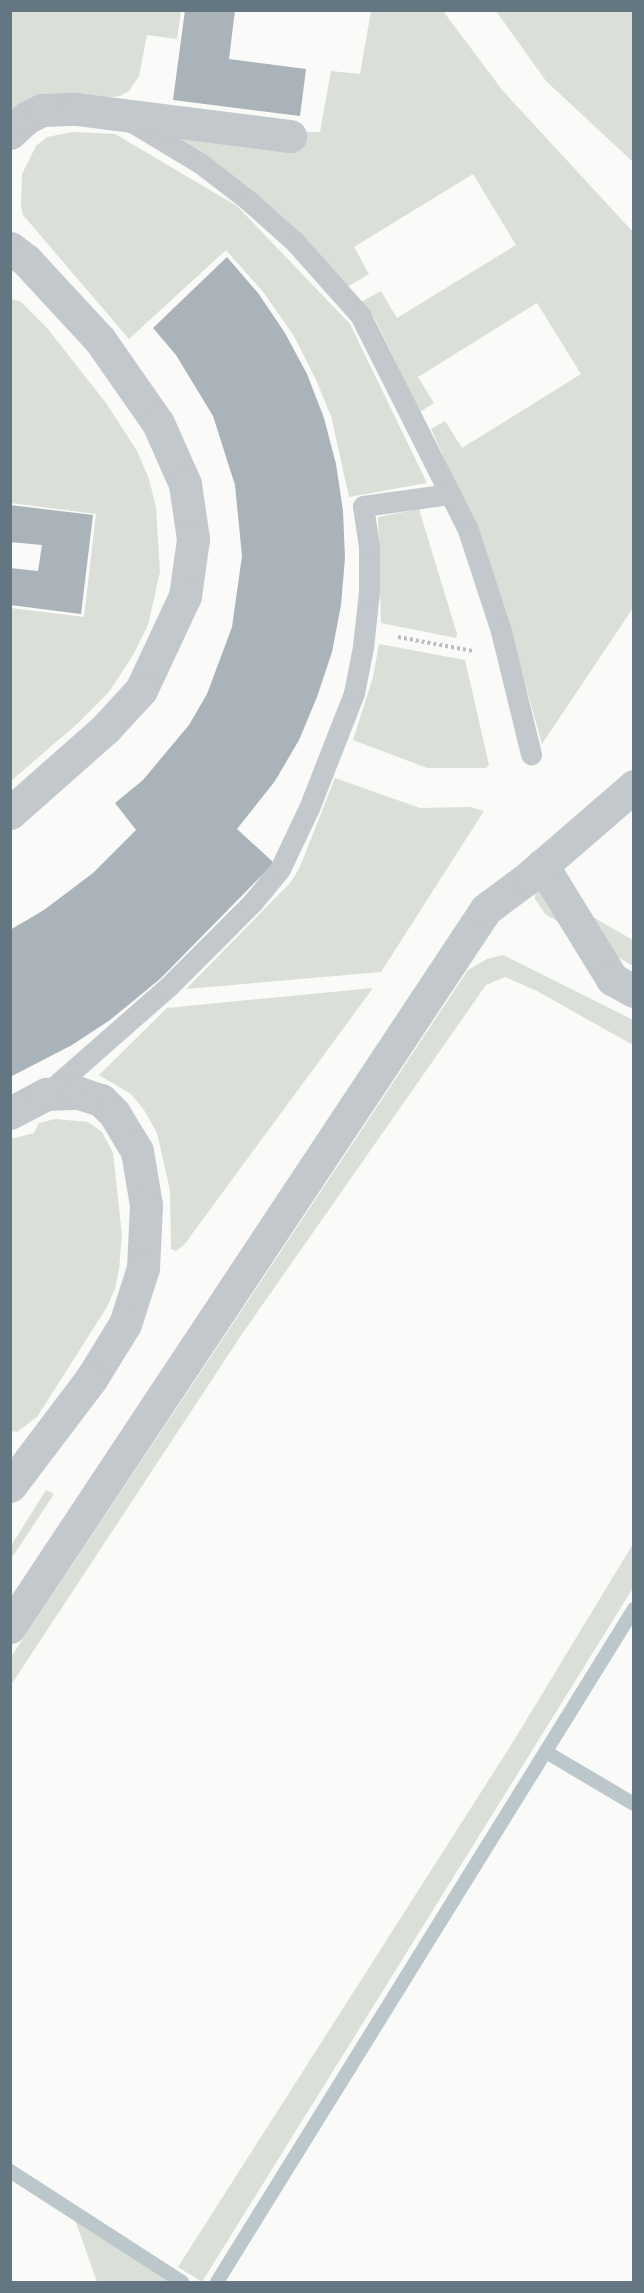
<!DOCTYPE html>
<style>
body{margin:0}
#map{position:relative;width:644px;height:2293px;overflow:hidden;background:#fafaf8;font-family:"Exo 2",sans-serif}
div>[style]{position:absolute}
.green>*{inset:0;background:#dadfd7}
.stream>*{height:14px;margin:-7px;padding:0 7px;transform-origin:7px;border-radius:7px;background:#bbc7cb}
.building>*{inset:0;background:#aab3b9}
.path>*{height:4px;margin-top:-2px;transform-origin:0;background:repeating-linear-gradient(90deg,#bbbfc2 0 3px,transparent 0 6px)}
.service>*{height:21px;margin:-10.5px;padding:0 10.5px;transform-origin:10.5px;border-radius:10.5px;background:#c3c8cc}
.minor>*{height:33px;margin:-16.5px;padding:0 16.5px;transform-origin:16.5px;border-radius:16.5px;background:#c3c8cc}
span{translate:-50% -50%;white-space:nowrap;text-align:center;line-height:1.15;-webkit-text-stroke:6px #fff;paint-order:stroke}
.frame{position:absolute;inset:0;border:12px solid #657683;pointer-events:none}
</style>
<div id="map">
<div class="green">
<div style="clip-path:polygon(11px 11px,181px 11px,177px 39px,147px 35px,139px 76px,129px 91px,120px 96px,11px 112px)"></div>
<div style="clip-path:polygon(371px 11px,443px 11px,503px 91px,633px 232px,633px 608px,542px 744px,504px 607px,475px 526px,431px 429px,445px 421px,462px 448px,581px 374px,537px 303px,418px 377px,434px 403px,420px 412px,375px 319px,361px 302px,381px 291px,397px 318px,516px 245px,473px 174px,354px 247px,369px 274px,347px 287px,249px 187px,169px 131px,320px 132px,331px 71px,360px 74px)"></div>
<div style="clip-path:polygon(496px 11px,633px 11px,633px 162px,546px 81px)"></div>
<div style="clip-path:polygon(73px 132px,115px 134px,237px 206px,350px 324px,427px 483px,349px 497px,331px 416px,316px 380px,294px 336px,264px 293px,226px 250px,129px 339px,23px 215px,21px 206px,22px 174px,36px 146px,47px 137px)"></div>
<div style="clip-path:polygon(11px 299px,21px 302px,47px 328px,106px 403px,137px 451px,149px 479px,156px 507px,160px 572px,148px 625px,133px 655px,109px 692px,77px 724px,11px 781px,11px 608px,84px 617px,96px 514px,11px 503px)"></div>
<div style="clip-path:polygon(419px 509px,457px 634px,456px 638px,381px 623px,378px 517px)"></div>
<div style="clip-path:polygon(379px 644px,465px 660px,489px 765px,486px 768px,427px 768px,353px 740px,373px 677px)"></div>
<div style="clip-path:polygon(335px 778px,420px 808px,471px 807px,484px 811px,381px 972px,186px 989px,290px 883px,299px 869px)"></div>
<div style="clip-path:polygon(535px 884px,633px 940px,633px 966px,545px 914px,535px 899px)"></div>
<div style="clip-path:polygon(503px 955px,633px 1020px,633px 1045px,537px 991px,505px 977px,486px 985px,242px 1334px,11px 1685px,11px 1657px,468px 970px,487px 959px)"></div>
<div style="clip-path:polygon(373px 988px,184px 1245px,176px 1251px,171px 1249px,170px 1190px,157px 1133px,144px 1110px,131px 1094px,99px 1075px,167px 1008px)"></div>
<div style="clip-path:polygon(55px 1119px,88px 1122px,102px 1132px,113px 1153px,122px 1235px,119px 1269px,115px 1289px,107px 1307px,37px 1417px,17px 1432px,11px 1431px,11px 1139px,34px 1133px,39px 1123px)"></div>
<div style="clip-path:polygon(46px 1490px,54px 1494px,11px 1559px,11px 1546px)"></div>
<div style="clip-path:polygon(633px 1544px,633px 1588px,202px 2282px,178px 2267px,513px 1742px)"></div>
<div style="clip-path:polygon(74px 2217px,182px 2282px,97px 2282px)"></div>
</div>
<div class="stream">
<div style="left:546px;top:1752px;width:102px;rotate:30.6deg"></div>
<div style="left:10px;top:2171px;width:205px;rotate:32.8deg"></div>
<div style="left:217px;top:2282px;width:792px;rotate:-58.22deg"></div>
</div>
<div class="building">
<div style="clip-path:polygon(185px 10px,235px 10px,229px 59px,306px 69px,300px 116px,173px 100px)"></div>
<div style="clip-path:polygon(227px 257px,258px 293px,285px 333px,307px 374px,324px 418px,336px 464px,343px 511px,345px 558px,341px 605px,332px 652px,317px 697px,299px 740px,275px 781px,237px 829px,274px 863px,160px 979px,110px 1020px,72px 1045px,10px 1077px,10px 930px,44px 910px,93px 873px,136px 830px,115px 803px,143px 780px,189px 725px,207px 694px,232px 627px,242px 556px,235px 485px,213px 416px,176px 355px,153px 328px)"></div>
<div style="clip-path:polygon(10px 505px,93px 515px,81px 614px,10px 605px,10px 568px,38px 571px,42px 545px,10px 542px)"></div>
</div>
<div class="path">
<div style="left:398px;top:637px;width:76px;rotate:10.6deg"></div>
</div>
<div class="service">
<div style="left:130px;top:121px;width:82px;rotate:31deg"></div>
<div style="left:200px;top:163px;width:61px;rotate:37.6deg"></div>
<div style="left:248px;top:200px;width:63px;rotate:41.8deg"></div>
<div style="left:295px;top:242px;width:98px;rotate:48.3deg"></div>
<div style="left:360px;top:315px;width:241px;rotate:63.3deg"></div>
<div style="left:468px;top:530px;width:106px;rotate:71.9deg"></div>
<div style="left:501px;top:631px;width:127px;rotate:76.3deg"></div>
<div style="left:46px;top:1094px;width:162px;rotate:-41.3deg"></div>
<div style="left:168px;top:987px;width:119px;rotate:-45deg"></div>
<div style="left:252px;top:903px;width:44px;rotate:-50.5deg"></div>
<div style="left:280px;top:869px;width:68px;rotate:-64.6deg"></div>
<div style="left:309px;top:808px;width:123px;rotate:-68.6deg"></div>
<div style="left:354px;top:693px;width:47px;rotate:-78.9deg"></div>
<div style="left:363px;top:647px;width:55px;rotate:-83.8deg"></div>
<div style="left:369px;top:592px;width:45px;rotate:-90deg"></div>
<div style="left:369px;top:547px;width:41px;rotate:-98.3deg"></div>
<div style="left:363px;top:506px;width:88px;rotate:-7.9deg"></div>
</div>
<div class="minor">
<div style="left:10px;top:133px;width:22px;rotate:-43deg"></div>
<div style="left:26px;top:118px;width:18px;rotate:-27deg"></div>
<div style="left:42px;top:110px;width:34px;rotate:-2deg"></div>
<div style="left:76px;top:109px;width:216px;rotate:7.2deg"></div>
<div style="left:10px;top:248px;width:20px;rotate:37deg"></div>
<div style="left:26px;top:260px;width:109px;rotate:47.2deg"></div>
<div style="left:100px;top:340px;width:101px;rotate:55.1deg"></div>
<div style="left:158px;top:423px;width:67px;rotate:66.1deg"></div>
<div style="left:185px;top:484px;width:56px;rotate:81.7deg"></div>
<div style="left:193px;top:539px;width:58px;rotate:98deg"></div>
<div style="left:185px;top:596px;width:104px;rotate:115.1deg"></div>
<div style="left:141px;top:690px;width:53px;rotate:132.7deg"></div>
<div style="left:105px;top:729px;width:127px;rotate:138.5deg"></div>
<div style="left:542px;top:865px;width:134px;rotate:58.4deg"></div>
<div style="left:612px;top:979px;width:25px;rotate:29deg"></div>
<div style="left:10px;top:1113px;width:41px;rotate:-27.8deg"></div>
<div style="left:46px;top:1094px;width:33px;rotate:-2deg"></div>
<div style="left:79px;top:1093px;width:23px;rotate:18deg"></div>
<div style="left:101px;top:1100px;width:18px;rotate:45deg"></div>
<div style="left:114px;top:1113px;width:44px;rotate:58.8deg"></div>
<div style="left:137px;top:1151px;width:55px;rotate:80.5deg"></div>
<div style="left:146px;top:1205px;width:63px;rotate:92.7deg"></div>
<div style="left:143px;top:1268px;width:59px;rotate:107.8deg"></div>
<div style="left:125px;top:1324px;width:65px;rotate:121.7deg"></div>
<div style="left:91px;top:1379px;width:134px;rotate:127.1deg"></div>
<div style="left:10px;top:1627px;width:861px;rotate:-56.46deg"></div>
<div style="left:486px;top:909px;width:54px;rotate:-36.7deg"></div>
<div style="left:529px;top:877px;width:139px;rotate:-40.9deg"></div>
</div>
<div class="frame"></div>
</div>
